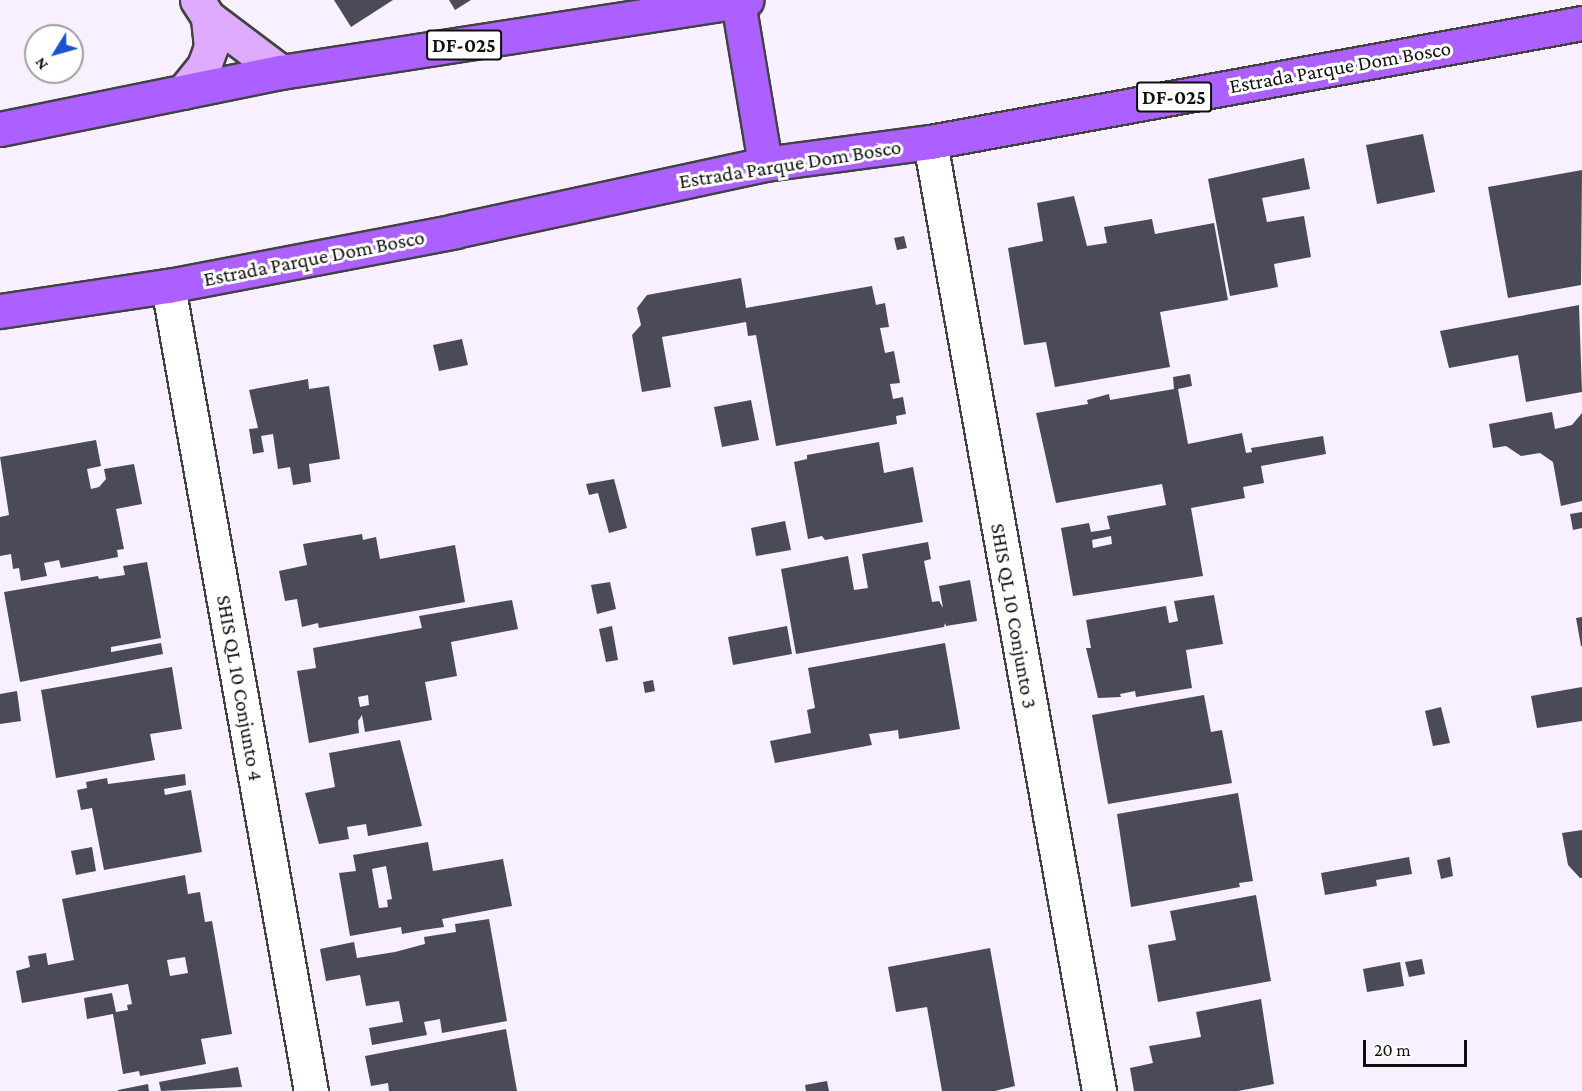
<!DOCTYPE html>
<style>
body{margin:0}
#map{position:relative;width:1582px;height:1091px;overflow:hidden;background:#f8f0ff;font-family:"Crimson Pro",serif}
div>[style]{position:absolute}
.building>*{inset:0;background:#4b4a58}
.roads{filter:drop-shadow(2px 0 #424242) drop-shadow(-2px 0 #424242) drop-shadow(0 2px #424242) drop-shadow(0 -2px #424242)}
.street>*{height:33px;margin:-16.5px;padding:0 16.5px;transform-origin:16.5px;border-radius:16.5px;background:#fff}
.secondary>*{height:33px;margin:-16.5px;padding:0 16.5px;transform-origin:16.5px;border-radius:16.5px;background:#deabff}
.primary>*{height:33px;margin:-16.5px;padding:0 16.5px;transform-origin:16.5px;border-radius:16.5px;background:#ac60ff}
span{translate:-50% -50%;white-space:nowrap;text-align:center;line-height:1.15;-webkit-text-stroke:6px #fff;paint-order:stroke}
.shield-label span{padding:2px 4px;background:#fff;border:2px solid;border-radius:4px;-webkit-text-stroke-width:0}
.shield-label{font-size:20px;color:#0f0f0f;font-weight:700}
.street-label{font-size:21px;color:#0f0f0f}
.north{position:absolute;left:24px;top:24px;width:60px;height:60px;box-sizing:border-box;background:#fff;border:2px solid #9f9f9f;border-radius:50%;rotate:233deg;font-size:16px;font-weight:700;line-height:24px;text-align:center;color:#0f0f0f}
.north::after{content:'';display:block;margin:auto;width:21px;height:27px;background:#1954cc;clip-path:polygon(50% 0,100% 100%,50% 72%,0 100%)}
.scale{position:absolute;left:1363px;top:1040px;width:104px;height:27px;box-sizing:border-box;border:3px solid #0f0f0f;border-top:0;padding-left:8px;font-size:18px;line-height:21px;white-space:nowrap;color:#0f0f0f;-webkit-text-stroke:4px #fff;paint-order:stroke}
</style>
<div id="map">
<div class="building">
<div style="clip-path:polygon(334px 0,393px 0,351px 27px)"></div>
<div style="clip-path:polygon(449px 0,471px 0,455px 10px)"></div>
<div style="clip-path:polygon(1423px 134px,1435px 192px,1377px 204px,1366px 145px)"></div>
<div style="clip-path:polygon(1304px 158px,1310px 189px,1262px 198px,1267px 222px,1304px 216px,1311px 257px,1274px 264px,1278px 287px,1230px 296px,1208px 179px)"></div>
<div style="clip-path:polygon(1582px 170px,1581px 285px,1508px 298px,1488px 187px)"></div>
<div style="clip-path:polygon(1074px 196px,1087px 246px,1107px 243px,1104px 227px,1152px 219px,1155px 234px,1214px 223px,1228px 300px,1160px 312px,1170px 367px,1055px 387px,1046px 342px,1024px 345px,1008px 248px,1043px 241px,1037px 203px)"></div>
<div style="clip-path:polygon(904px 236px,907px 248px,897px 250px,894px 238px)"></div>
<div style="clip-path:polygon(741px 278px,746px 308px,872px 286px,876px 305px,885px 303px,889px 327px,880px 328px,885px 353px,894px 351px,900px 383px,890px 384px,893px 399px,903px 397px,906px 414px,896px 416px,897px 424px,776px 446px,756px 335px,748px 336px,746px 322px,662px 337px,671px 387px,642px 392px,632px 335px,641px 325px,637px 308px,647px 295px)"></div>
<div style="clip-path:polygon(1579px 305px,1582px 392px,1526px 402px,1518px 355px,1449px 368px,1440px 331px)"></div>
<div style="clip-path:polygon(462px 339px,468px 365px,439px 371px,433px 345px)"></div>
<div style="clip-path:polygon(evenodd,1190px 374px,1192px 386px,1178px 389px,1188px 444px,1242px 433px,1246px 453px,1252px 452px,1251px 448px,1323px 436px,1326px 454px,1261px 466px,1264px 483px,1243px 487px,1245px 498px,1191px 508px,1203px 576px,1073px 596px,1061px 528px,1089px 523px,1091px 532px,1110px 529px,1107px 516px,1166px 505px,1162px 484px,1056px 503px,1036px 413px,1088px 404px,1087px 400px,1109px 394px,1110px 400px,1174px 389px,1173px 377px,1190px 374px,1111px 536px,1112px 544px,1093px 548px,1092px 540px,1111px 536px)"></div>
<div style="clip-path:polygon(308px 379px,309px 389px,329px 386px,340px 459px,309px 464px,311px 482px,293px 485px,290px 467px,278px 469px,273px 434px,261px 436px,264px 452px,253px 454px,249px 429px,258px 428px,249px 390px)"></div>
<div style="clip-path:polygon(751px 400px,759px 440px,722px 447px,714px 407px)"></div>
<div style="clip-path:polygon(1552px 412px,1555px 429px,1572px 425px,1582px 413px,1582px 501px,1561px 506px,1553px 462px,1540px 453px,1521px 456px,1506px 446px,1493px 448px,1489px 424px)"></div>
<div style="clip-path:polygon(96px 440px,101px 466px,87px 469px,91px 489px,99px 487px,106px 479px,104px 469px,134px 464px,142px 504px,116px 509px,124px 549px,117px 550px,118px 557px,61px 568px,59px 560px,44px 563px,47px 576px,21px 581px,19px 568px,13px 569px,11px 554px,0 556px,0 517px,9px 515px,0 457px)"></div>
<div style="clip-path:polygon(879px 442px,884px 473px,913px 467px,923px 522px,825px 540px,822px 536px,808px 539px,794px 462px,807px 459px,807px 455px)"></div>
<div style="clip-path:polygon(614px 479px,627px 528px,609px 533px,598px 493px,589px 495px,586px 484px)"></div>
<div style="clip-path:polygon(1582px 512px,1582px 528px,1573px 530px,1570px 514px)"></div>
<div style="clip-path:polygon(785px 521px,791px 550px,756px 556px,751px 528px)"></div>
<div style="clip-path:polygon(362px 534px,363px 540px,376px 537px,380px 559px,455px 545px,465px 602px,319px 628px,318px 623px,302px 627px,297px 599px,285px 601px,279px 571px,307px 565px,303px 544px)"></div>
<div style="clip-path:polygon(928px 542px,931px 559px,924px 561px,932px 602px,939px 601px,943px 608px,939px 586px,970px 580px,977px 621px,946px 626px,945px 623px,944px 627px,796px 654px,781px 569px,848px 556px,854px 590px,868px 588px,862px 554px)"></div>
<div style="clip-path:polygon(147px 562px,161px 638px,111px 647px,111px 652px,161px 643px,163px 654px,20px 682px,4px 592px,98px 576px,99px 579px,125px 575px,123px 566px)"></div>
<div style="clip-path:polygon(610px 582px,616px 609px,597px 614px,591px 585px)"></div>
<div style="clip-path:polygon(1214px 595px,1223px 644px,1186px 650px,1192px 688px,1136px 697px,1135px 691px,1120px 694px,1121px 697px,1098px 698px,1086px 648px,1091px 648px,1086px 620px,1166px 606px,1169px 623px,1178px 621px,1174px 601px)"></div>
<div style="clip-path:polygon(evenodd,512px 600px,518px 629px,451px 642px,457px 676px,425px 682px,432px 720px,365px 732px,362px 715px,358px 721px,359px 733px,309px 743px,297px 671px,316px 668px,313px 648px,422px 628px,419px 616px,512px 600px,368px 695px,369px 705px,360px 707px,358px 697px,368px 695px)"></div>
<div style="clip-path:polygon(1582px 617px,1582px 646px,1581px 646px,1576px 618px)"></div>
<div style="clip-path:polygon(612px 626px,618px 660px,606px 662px,599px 629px)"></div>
<div style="clip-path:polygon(787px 626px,792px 654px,733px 665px,728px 637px)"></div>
<div style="clip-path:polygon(945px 643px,960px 729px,899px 739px,898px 730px,869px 734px,872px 745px,775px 763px,770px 741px,811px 733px,807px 710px,815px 708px,808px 668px)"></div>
<div style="clip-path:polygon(172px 667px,182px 729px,150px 734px,155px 760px,56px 778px,41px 690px)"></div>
<div style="clip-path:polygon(653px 680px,655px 691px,645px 693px,643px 682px)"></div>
<div style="clip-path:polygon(1582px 687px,1582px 721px,1537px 728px,1531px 696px)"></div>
<div style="clip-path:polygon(17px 691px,21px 721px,0 724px,0 694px)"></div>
<div style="clip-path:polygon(1204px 695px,1211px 732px,1222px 730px,1232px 783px,1108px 804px,1092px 715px)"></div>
<div style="clip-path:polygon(1441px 707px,1450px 743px,1433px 746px,1425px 711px)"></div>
<div style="clip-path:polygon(400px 740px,422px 826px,368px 836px,366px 824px,347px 827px,349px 839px,319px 844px,305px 793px,335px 787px,329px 753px)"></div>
<div style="clip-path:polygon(185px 774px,186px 785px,164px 789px,165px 795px,191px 790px,202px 852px,104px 870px,92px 808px,81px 810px,77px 790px,87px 788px,86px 782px,107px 778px,108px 784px)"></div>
<div style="clip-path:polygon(1238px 793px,1253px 881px,1239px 883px,1240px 887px,1131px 907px,1117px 814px)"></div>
<div style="clip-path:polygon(1582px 830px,1582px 878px,1580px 878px,1568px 865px,1562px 833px)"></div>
<div style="clip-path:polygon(evenodd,428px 842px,433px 871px,503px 859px,512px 906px,442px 919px,444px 927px,423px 930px,402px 934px,401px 927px,350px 936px,339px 873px,356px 871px,353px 855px,428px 842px,386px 866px,392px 899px,387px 900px,388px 907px,379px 908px,372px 869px,386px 866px)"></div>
<div style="clip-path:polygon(92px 847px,96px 871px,76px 875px,71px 851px)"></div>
<div style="clip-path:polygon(1409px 857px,1412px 874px,1376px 880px,1377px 886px,1325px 895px,1321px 873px)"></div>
<div style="clip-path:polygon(1450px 857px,1453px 876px,1441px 879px,1437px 860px)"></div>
<div style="clip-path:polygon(evenodd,185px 875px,188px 894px,200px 892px,205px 922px,212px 921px,232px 1034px,201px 1039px,206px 1064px,140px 1076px,139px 1071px,123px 1074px,113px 1014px,87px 1019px,84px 998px,112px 993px,116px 1012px,128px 1010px,127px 1005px,132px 1004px,128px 984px,22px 1003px,16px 971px,30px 967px,28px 956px,46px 953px,48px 965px,74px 960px,62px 899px,185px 875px,185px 957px,188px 973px,170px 976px,167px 960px,185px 957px)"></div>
<div style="clip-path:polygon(1256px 895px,1271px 981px,1158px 1002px,1148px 945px,1176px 940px,1170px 911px)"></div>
<div style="clip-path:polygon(489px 919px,507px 1021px,442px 1033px,440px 1019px,424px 1022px,427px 1035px,372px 1045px,369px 1028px,403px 1022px,399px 1001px,366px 1006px,360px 975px,326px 981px,320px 949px,354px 942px,357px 958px,395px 952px,425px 944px,424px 937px,456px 932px,455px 924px)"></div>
<div style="clip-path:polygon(990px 948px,1015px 1086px,995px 1091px,942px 1091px,927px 1007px,896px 1012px,888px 967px)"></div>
<div style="clip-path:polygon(1422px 959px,1425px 974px,1409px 977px,1405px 962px)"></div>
<div style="clip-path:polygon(1400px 962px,1404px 986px,1367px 992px,1363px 969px)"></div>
<div style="clip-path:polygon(1261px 999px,1274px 1084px,1238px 1091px,1134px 1091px,1130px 1068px,1153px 1063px,1149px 1046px,1201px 1037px,1196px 1012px)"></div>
<div style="clip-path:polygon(506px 1029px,517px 1091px,389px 1091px,388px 1083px,371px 1086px,365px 1056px)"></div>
<div style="clip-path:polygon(238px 1067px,242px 1087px,161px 1091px,159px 1082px)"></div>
<div style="clip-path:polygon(827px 1081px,829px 1091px,806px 1091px,805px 1085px)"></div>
<div style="clip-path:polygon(148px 1084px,149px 1091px,118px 1091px,118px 1090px)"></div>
</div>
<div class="roads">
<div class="street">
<div style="left:930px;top:142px;width:964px;rotate:79.9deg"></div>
<div style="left:168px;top:286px;width:818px;rotate:79.93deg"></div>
</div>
<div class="secondary">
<div style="left:197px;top:0;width:20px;rotate:57deg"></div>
<div style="left:208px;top:17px;width:91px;rotate:37deg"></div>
<div style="left:183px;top:92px;width:33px;rotate:-51deg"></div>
<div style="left:204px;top:66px;width:20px;rotate:-70deg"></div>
<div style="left:211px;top:47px;width:30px;rotate:-96deg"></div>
</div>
<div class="primary">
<div style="left:738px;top:2px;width:164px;rotate:80.5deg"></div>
<div style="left:0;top:129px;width:287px;rotate:-11.5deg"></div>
<div style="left:281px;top:72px;width:471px;rotate:-8.8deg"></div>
<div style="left:0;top:311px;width:170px;rotate:-8.5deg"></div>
<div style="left:168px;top:286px;width:292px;rotate:-10.8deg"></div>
<div style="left:455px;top:231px;width:317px;rotate:-12.2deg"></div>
<div style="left:765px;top:164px;width:166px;rotate:-7.6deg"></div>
<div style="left:930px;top:142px;width:663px;rotate:-10.34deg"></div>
</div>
</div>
<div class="shield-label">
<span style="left:464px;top:45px">DF-025</span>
<span style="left:1174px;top:97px">DF-025</span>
</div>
<div class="street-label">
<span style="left:1340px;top:67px;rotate:-10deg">Estrada Parque Dom Bosco</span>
<span style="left:790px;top:164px;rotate:-9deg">Estrada Parque Dom Bosco</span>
<span style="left:314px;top:258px;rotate:-11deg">Estrada Parque Dom Bosco</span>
<span style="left:1014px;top:616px;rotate:80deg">SHIS QL 10 Conjunto 3</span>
<span style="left:240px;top:688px;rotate:80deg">SHIS QL 10 Conjunto 4</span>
</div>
<div class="north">N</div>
<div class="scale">20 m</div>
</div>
